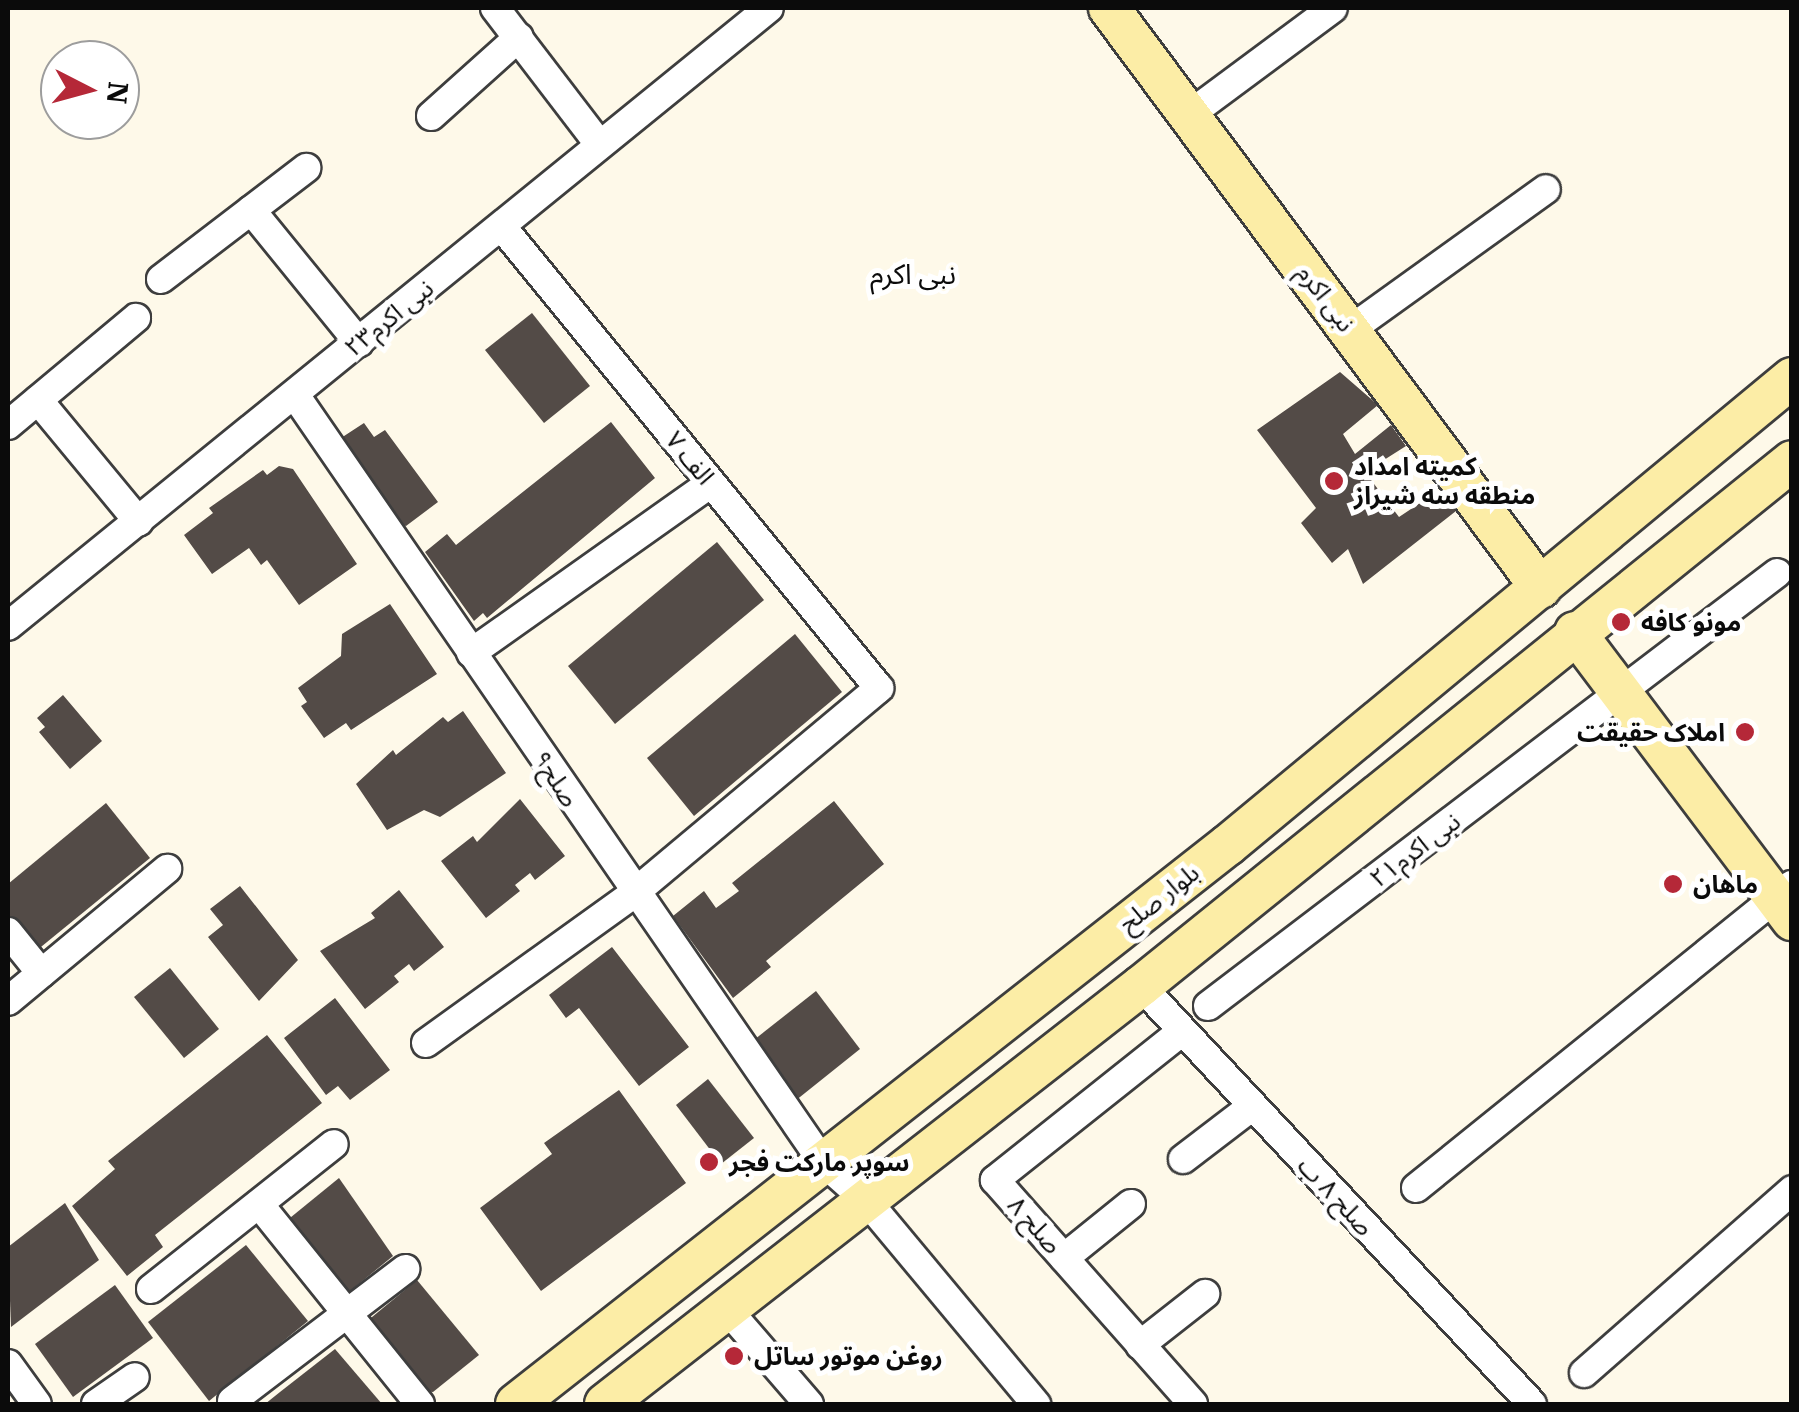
<!DOCTYPE html>
<meta charset="utf-8">
<style>
body{margin:0}
#map{position:relative;width:1799px;height:1412px;overflow:hidden;background:#fef9e9;font-family:"IBM Plex Serif","Noto Sans Arabic",serif}
div>[style]{position:absolute}
.building>*{inset:0;background:#534b47}
.roads{filter:drop-shadow(2px 0 #3e3e3e) drop-shadow(-2px 0 #3e3e3e) drop-shadow(0 2px #3e3e3e) drop-shadow(0 -2px #3e3e3e)}
.street>*{height:28px;margin:-14px;padding:0 14px;transform-origin:14px;border-radius:14px;background:#fff}
.secondary>*{height:40px;margin:-20px;padding:0 20px;transform-origin:20px;border-radius:20px;background:#fceda6}
.dots>*{width:28px;height:28px;translate:-50% -50%;box-sizing:border-box;border:5px solid #fff;border-radius:50%}
span{translate:-50% -50%;white-space:nowrap;text-align:center;line-height:1.15;-webkit-text-stroke:10px #fff;paint-order:stroke}
.street-label{font-size:25px;color:#0b0b0b}
.poi-label{font-size:25px;color:#0b0b0b;font-weight:700}
.left{translate:0 -50%;text-align:left}
.right{translate:-100% -50%;text-align:right}
.neighbourhood-label{font-size:28px;color:#0b0b0b}
.frame{position:absolute;inset:0;border:10px solid #0b0b0b;pointer-events:none}
.north{position:absolute;left:40px;top:40px;width:100px;height:100px;box-sizing:border-box;background:#fff;border:2px solid #9d9d9d;border-radius:50%;rotate:96deg;font-size:28px;font-weight:700;line-height:40px;text-align:center;color:#0b0b0b}
.north::after{content:'';display:block;margin:auto;width:35px;height:45px;background:#b52838;clip-path:polygon(50% 0,100% 100%,50% 72%,0 100%)}
</style>
<div id="map">
<div class="building">
<div style="clip-path:polygon(532px 313px,590px 386px,544px 423px,485px 350px)"></div>
<div style="clip-path:polygon(1340px 372px,1378px 405px,1343px 434px,1355px 454px,1391px 425px,1406px 446px,1365px 472px,1399px 517px,1438px 491px,1456px 511px,1363px 584px,1348px 549px,1332px 563px,1301px 523px,1316px 508px,1257px 430px)"></div>
<div style="clip-path:polygon(611px 422px,655px 478px,487px 618px,483px 613px,474px 621px,425px 552px,447px 534px,456px 545px)"></div>
<div style="clip-path:polygon(364px 423px,374px 437px,385px 430px,438px 502px,406px 526px,397px 523px,341px 438px)"></div>
<div style="clip-path:polygon(279px 466px,293px 469px,357px 564px,299px 605px,267px 560px,261px 565px,249px 548px,212px 574px,184px 535px,213px 513px,209px 508px,263px 470px,267px 475px)"></div>
<div style="clip-path:polygon(717px 542px,764px 600px,615px 724px,568px 666px)"></div>
<div style="clip-path:polygon(390px 604px,437px 674px,351px 730px,346px 723px,324px 738px,301px 706px,307px 702px,298px 688px,341px 656px,342px 634px)"></div>
<div style="clip-path:polygon(795px 634px,842px 692px,694px 816px,647px 758px)"></div>
<div style="clip-path:polygon(63px 695px,102px 741px,70px 769px,39px 732px,45px 727px,37px 718px)"></div>
<div style="clip-path:polygon(463px 711px,506px 773px,440px 817px,424px 810px,387px 830px,356px 784px,393px 750px,396px 755px,443px 717px,448px 722px)"></div>
<div style="clip-path:polygon(520px 799px,565px 856px,535px 880px,530px 873px,515px 885px,520px 891px,486px 918px,441px 861px,473px 836px,477px 842px)"></div>
<div style="clip-path:polygon(834px 801px,884px 864px,766px 961px,771px 967px,733px 998px,673px 916px,704px 891px,716px 908px,739px 891px,732px 883px)"></div>
<div style="clip-path:polygon(106px 803px,150px 858px,36px 951px,8px 915px,8px 884px)"></div>
<div style="clip-path:polygon(240px 886px,298px 960px,259px 1001px,208px 937px,223px 925px,210px 909px)"></div>
<div style="clip-path:polygon(399px 890px,444px 947px,414px 971px,409px 964px,394px 976px,399px 982px,365px 1009px,320px 951px,375px 918px,371px 913px)"></div>
<div style="clip-path:polygon(612px 947px,689px 1047px,639px 1086px,579px 1008px,566px 1018px,549px 995px)"></div>
<div style="clip-path:polygon(170px 968px,219px 1029px,184px 1058px,134px 997px)"></div>
<div style="clip-path:polygon(816px 991px,860px 1049px,795px 1101px,750px 1043px)"></div>
<div style="clip-path:polygon(335px 998px,390px 1070px,350px 1100px,338px 1086px,326px 1095px,284px 1038px)"></div>
<div style="clip-path:polygon(267px 1035px,322px 1103px,155px 1235px,163px 1247px,127px 1276px,72px 1206px,115px 1169px,108px 1161px)"></div>
<div style="clip-path:polygon(708px 1079px,754px 1138px,721px 1164px,676px 1105px)"></div>
<div style="clip-path:polygon(619px 1090px,686px 1183px,541px 1291px,480px 1208px,552px 1154px,544px 1143px)"></div>
<div style="clip-path:polygon(339px 1178px,393px 1256px,344px 1296px,285px 1222px)"></div>
<div style="clip-path:polygon(65px 1203px,99px 1260px,11px 1327px,8px 1247px)"></div>
<div style="clip-path:polygon(246px 1245px,308px 1321px,209px 1401px,148px 1322px)"></div>
<div style="clip-path:polygon(417px 1280px,479px 1355px,433px 1392px,423px 1391px,366px 1322px)"></div>
<div style="clip-path:polygon(115px 1285px,153px 1338px,73px 1397px,35px 1344px)"></div>
<div style="clip-path:polygon(335px 1349px,382px 1404px,265px 1404px,280px 1392px)"></div>
</div>
<div class="roads">
<div class="street">
<div style="left:495px;top:8px;width:171px;rotate:52.6deg"></div>
<div style="left:1189px;top:115px;width:179px;rotate:-36.6deg"></div>
<div style="left:431px;top:116px;width:118px;rotate:-41.9deg"></div>
<div style="left:251px;top:210px;width:171px;rotate:50.9deg"></div>
<div style="left:161px;top:279px;width:183px;rotate:-37.4deg"></div>
<div style="left:1350px;top:330px;width:241px;rotate:-35.7deg"></div>
<div style="left:295px;top:395px;width:930px;rotate:55.47deg"></div>
<div style="left:822px;top:1161px;width:59px;rotate:41.6deg"></div>
<div style="left:866px;top:1200px;width:266px;rotate:50.2deg"></div>
<div style="left:38px;top:400px;width:158px;rotate:50.4deg"></div>
<div style="left:8px;top:425px;width:167px;rotate:-39.9deg"></div>
<div style="left:8px;top:626px;width:980px;rotate:-39.08deg"></div>
<div style="left:471px;top:653px;width:294px;rotate:-35.3deg"></div>
<div style="left:8px;top:932px;width:53px;rotate:51.2deg"></div>
<div style="left:1141px;top:986px;width:572px;rotate:46.91deg"></div>
<div style="left:8px;top:1001px;width:207px;rotate:-39.7deg"></div>
<div style="left:1208px;top:1006px;width:715px;rotate:-37.27deg"></div>
<div style="left:1181px;top:1032px;width:238px;rotate:141.5deg"></div>
<div style="left:995px;top:1180px;width:299px;rotate:48.5deg"></div>
<div style="left:426px;top:1043px;width:255px;rotate:-35.7deg"></div>
<div style="left:633px;top:894px;width:321px;rotate:-39.9deg"></div>
<div style="left:879px;top:688px;width:596px;rotate:-129.28deg"></div>
<div style="left:1183px;top:1159px;width:86px;rotate:-37.4deg"></div>
<div style="left:1416px;top:1188px;width:483px;rotate:-38.9deg"></div>
<div style="left:259px;top:1204px;width:257px;rotate:51.2deg"></div>
<div style="left:1064px;top:1258px;width:86px;rotate:-38.9deg"></div>
<div style="left:151px;top:1289px;width:233px;rotate:-38.4deg"></div>
<div style="left:726px;top:1308px;width:127px;rotate:49.2deg"></div>
<div style="left:1140px;top:1345px;width:83px;rotate:-38.1deg"></div>
<div style="left:8px;top:1364px;width:49px;rotate:54.1deg"></div>
<div style="left:1584px;top:1373px;width:277px;rotate:-41.3deg"></div>
<div style="left:232px;top:1401px;width:218px;rotate:-37.3deg"></div>
<div style="left:96px;top:1404px;width:47px;rotate:-34.7deg"></div>
</div>
<div class="secondary">
<div style="left:1109px;top:8px;width:723px;rotate:53.32deg"></div>
<div style="left:1575px;top:632px;width:361px;rotate:53deg"></div>
<div style="left:516px;top:1404px;width:905px;rotate:-38.14deg"></div>
<div style="left:1228px;top:845px;width:732px;rotate:-39.63deg"></div>
<div style="left:605px;top:1404px;width:680px;rotate:-37.95deg"></div>
<div style="left:1141px;top:986px;width:836px;rotate:-38.88deg"></div>
</div>
</div>
<div class="dots">
<div style="left:1334px;top:481px;background:#b52838"></div>
<div style="left:1621px;top:622px;background:#b52838"></div>
<div style="left:1745px;top:732px;background:#b52838"></div>
<div style="left:1673px;top:884px;background:#b52838"></div>
<div style="left:709px;top:1162px;background:#b52838"></div>
<div style="left:734px;top:1356px;background:#b52838"></div>
</div>
<div class="street-label">
<span style="left:1326px;top:298px;rotate:53deg">نبی اکرم</span>
<span style="left:389px;top:318px;rotate:-39deg">نبی اکرم۲۳</span>
<span style="left:690px;top:458px;rotate:51deg">۷ الف</span>
<span style="left:556px;top:779px;rotate:56deg">صلح۹</span>
<span style="left:1415px;top:850px;rotate:-37deg">نبی اکرم۲۱</span>
<span style="left:1159px;top:898px;rotate:-38deg">بلوار صلح</span>
<span style="left:1336px;top:1196px;rotate:47deg">صلح ۸ ب</span>
<span style="left:1035px;top:1225px;rotate:48deg">۸ صلح</span>
</div>
<div class="poi-label">
<span class="left" style="left:1354px;top:481px">کمیته امداد<br>منطقه سه شیراز</span>
<span class="left" style="left:1641px;top:622px">مونو کافه</span>
<span class="right" style="left:1725px;top:732px">املاک حقیقت</span>
<span class="left" style="left:1693px;top:884px">ماهان</span>
<span class="left" style="left:729px;top:1162px">سوپر مارکت فجر</span>
<span class="left" style="left:754px;top:1356px">روغن موتور ساتل</span>
</div>
<div class="neighbourhood-label">
<span style="left:913px;top:274px">نبی اکرم</span>
</div>
<div class="frame"></div>
<div class="north">N</div>
</div>
